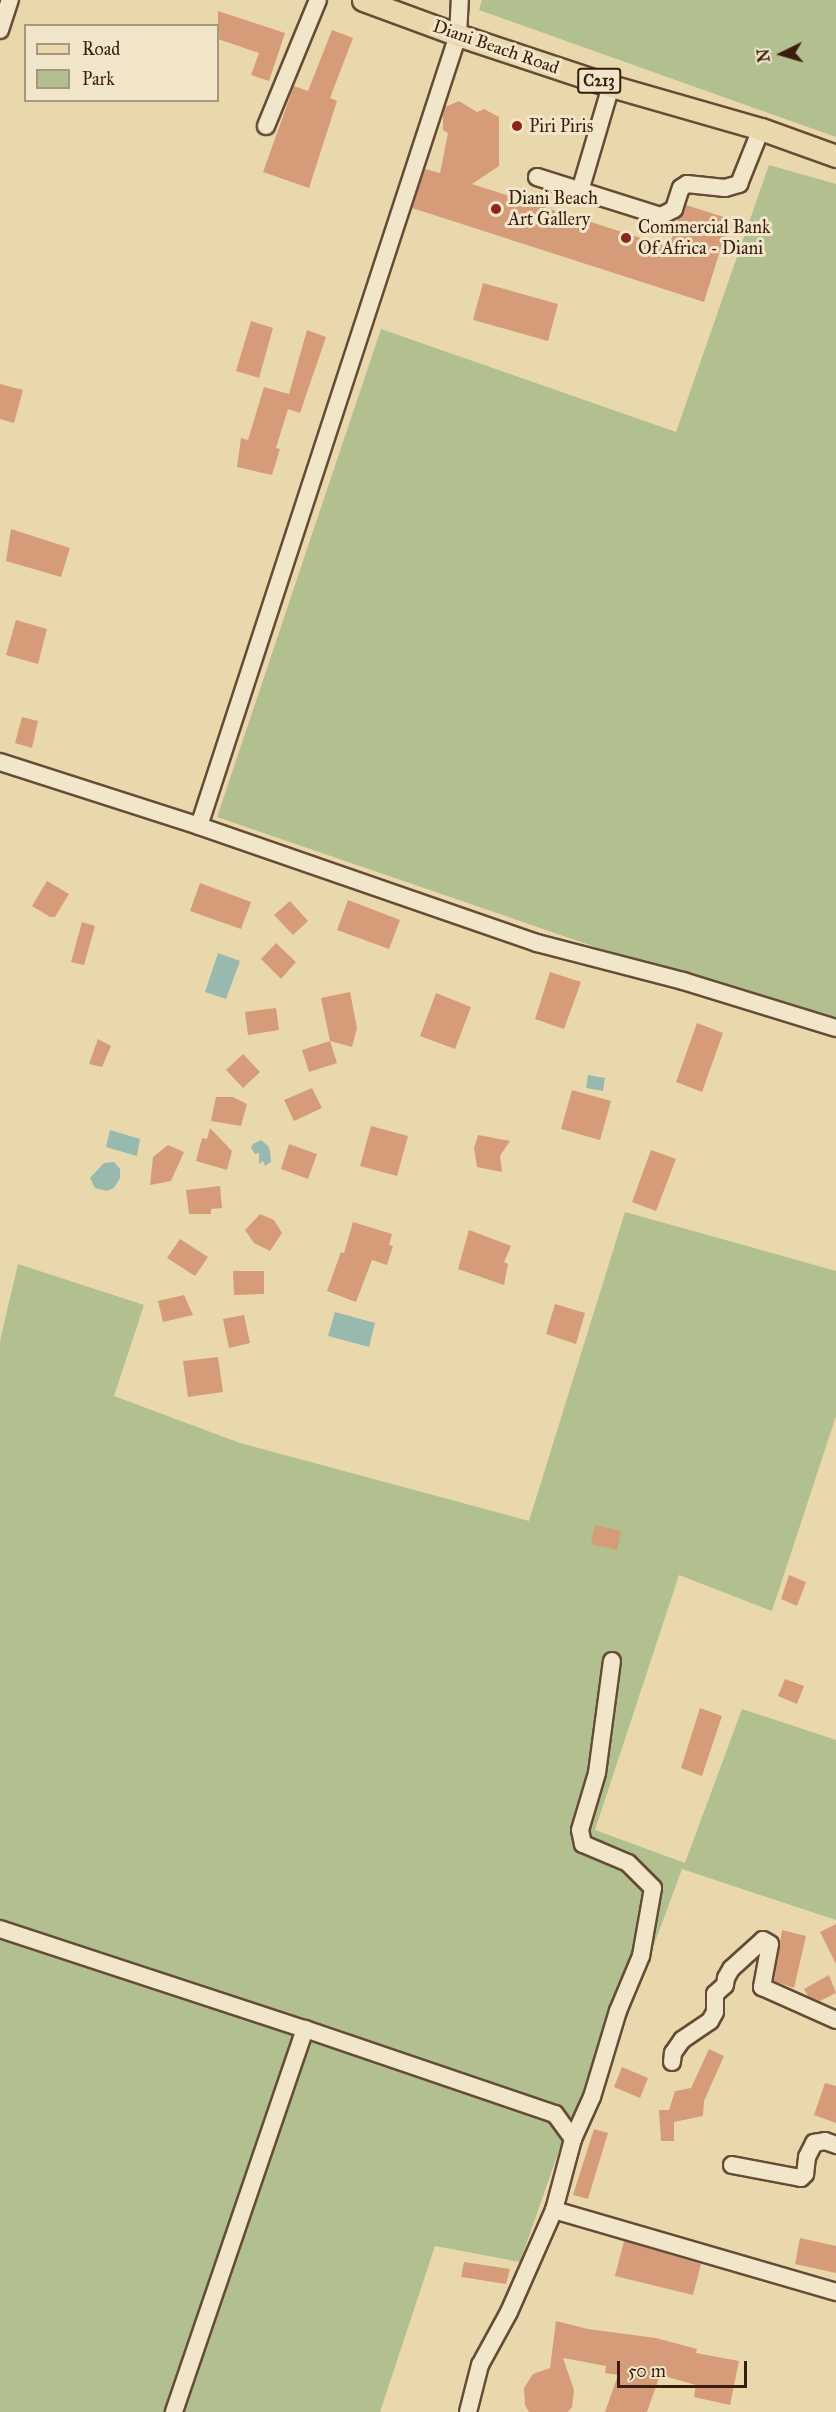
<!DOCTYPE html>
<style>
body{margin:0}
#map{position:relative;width:836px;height:2412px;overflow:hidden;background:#ead8ad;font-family:"IM FELL Great Primer",serif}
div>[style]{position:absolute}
.green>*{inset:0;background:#b1c08e}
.water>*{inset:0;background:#98b9ae}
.building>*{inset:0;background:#d69c7a}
.roads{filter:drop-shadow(2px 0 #664c36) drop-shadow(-2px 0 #664c36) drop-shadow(0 2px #664c36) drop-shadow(0 -2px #664c36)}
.minor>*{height:16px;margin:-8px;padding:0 8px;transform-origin:8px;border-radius:8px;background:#f1e6ca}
.major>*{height:21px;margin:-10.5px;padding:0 10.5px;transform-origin:10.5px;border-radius:10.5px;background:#ead8ad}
.dots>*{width:16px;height:16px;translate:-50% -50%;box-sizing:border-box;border:3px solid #f1e6ca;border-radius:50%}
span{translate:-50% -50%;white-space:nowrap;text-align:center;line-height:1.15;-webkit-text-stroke:6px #f1e6ca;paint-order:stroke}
.shield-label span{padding:2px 4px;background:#f1e6ca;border:2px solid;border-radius:4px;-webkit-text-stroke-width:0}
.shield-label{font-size:16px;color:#3a1d0e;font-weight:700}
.street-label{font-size:18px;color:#3a1d0e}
.poi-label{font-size:18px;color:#3a1d0e}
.left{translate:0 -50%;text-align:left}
.legend{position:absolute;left:24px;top:24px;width:195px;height:78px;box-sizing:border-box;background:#f1e6ca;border:2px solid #a8967f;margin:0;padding:8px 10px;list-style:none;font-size:18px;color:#3a1d0e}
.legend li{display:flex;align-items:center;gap:12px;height:30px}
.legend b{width:30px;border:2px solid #a8967f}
.north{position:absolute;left:752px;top:24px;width:60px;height:60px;-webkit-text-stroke:4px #f1e6ca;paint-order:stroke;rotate:265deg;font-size:16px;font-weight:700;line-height:24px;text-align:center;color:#3a1d0e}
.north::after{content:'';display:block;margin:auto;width:21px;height:27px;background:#3a1d0e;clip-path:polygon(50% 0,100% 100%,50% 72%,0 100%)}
.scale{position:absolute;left:617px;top:2361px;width:130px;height:27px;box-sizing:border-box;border:3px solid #3a1d0e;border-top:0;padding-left:8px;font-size:18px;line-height:21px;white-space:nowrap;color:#3a1d0e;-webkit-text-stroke:4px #f1e6ca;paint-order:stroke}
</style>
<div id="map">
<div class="green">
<div style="clip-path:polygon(482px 0,836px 0,836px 137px,479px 10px)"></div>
<div style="clip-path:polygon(769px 165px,836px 184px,836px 1019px,616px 954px,217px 817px,381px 329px,676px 432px)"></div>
<div style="clip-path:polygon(625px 1212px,836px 1271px,836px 1416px,772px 1611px,679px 1575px,595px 1830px,685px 1863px,742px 1709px,836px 1740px,836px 1920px,682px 1869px,593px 2110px,571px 2116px,520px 2262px,435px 2246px,380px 2412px,0 2412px,0 1341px,18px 1264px,144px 1305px,114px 1396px,240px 1443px,529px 1521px)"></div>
</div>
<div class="water">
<div style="clip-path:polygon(218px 953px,240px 961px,226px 999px,205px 992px)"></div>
<div style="clip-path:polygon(588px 1075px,605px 1078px,603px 1091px,586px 1088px)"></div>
<div style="clip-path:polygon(110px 1130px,140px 1139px,137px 1156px,106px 1147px)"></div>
<div style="clip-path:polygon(261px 1140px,268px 1146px,270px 1151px,271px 1162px,265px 1166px,263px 1161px,259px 1164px,259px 1153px,255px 1154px,251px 1148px,253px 1144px)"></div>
<div style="clip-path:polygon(114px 1162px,120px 1169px,120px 1178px,114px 1188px,107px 1191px,95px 1188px,90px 1178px,104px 1163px)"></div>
<div style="clip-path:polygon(335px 1312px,375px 1323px,369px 1347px,328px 1336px)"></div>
</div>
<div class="building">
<div style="clip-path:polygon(218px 11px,285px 33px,269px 81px,251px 75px,259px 53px,218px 39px)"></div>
<div style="clip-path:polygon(332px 30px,353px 38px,330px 98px,337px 101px,309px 188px,263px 172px,294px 86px,308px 91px)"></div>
<div style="clip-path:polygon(459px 101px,477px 112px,484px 109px,499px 117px,499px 166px,472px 184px,669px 247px,678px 219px,686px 205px,730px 219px,704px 302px,412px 208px,425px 169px,440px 173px,448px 133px,443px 130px,443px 115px,445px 107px)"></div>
<div style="clip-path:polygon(483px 283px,558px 304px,548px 341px,473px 320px)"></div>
<div style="clip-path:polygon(251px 321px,273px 328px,259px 378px,236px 371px)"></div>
<div style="clip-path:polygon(307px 330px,326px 337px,300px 413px,288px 409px,276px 448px,280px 449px,272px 475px,237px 467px,241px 438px,248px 440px,264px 387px,289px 394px)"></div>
<div style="clip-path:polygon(0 384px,23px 390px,14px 423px,0 419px)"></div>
<div style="clip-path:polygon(11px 529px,70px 548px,61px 577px,6px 561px)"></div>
<div style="clip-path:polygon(16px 620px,47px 629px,38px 664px,6px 655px)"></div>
<div style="clip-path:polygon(22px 717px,38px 721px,32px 748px,15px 743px)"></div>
<div style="clip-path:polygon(47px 881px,69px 894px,55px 917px,50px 917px,32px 906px)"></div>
<div style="clip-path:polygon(200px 883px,251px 902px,241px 929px,190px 911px)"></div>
<div style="clip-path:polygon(348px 900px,400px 920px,389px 949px,337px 930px)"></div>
<div style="clip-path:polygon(290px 901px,308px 921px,293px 935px,274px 915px)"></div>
<div style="clip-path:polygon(82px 922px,95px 926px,84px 965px,71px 962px)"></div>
<div style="clip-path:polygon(276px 943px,296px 962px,281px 979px,261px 959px)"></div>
<div style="clip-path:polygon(550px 972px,581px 982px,564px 1029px,535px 1019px)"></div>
<div style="clip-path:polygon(350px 992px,357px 1028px,352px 1047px,330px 1041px,321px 998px)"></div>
<div style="clip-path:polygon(436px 993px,471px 1007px,455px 1049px,420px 1036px)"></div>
<div style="clip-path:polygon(276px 1008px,279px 1030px,248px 1035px,245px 1012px)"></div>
<div style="clip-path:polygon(697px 1023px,723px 1033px,702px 1092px,676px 1082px)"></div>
<div style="clip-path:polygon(98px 1039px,111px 1046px,102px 1067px,89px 1064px)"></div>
<div style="clip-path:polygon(330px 1041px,337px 1063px,309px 1072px,302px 1050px)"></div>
<div style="clip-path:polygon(243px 1054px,260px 1072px,243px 1088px,226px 1070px)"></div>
<div style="clip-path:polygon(312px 1088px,322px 1108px,294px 1121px,284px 1100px)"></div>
<div style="clip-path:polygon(572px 1090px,611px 1101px,600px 1140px,561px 1129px)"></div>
<div style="clip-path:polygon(216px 1097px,233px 1097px,247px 1104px,241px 1126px,211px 1121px)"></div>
<div style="clip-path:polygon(371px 1126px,408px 1136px,397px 1176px,360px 1166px)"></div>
<div style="clip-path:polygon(210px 1128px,232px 1151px,227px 1170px,196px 1161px,202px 1138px,207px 1139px)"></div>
<div style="clip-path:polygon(478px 1135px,510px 1141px,500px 1156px,502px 1172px,477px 1167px,474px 1148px)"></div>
<div style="clip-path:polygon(289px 1144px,317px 1154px,308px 1179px,281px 1169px)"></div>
<div style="clip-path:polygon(168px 1145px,184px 1152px,171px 1181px,150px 1185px,153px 1157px)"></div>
<div style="clip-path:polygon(651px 1150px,676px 1159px,656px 1211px,632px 1202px)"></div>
<div style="clip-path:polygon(220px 1186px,222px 1208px,211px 1209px,211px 1214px,189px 1214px,186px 1190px)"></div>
<div style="clip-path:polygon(260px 1214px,274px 1220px,282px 1233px,270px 1251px,254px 1243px,245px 1230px)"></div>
<div style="clip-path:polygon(353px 1222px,392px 1234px,389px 1245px,393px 1246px,387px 1265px,372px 1260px,356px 1302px,327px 1291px,341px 1252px,344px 1253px)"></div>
<div style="clip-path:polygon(469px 1230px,511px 1246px,504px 1262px,508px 1264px,504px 1285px,458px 1269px)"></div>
<div style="clip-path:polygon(180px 1239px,208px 1257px,195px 1276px,167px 1258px)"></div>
<div style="clip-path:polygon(233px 1271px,264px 1271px,264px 1294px,234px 1295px)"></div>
<div style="clip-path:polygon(184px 1295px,193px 1315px,163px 1322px,158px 1301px)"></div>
<div style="clip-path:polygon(555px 1304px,585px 1313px,576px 1344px,546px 1334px)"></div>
<div style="clip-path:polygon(244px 1315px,250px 1343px,229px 1348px,223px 1319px)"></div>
<div style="clip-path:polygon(218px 1357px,223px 1392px,188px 1397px,183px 1361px)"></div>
<div style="clip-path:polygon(595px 1525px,621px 1531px,617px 1550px,591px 1544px)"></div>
<div style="clip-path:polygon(789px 1575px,806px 1582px,797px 1606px,781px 1599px)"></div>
<div style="clip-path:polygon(785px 1679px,804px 1686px,797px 1704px,778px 1696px)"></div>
<div style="clip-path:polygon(700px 1708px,722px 1716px,702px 1776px,681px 1768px)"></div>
<div style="clip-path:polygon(836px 1924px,836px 1964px,820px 1932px)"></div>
<div style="clip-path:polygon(782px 1930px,806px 1936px,794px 1988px,774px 1981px)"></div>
<div style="clip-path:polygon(829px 1975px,836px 1993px,820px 2001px,808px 1996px,804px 1989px)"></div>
<div style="clip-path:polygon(709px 2049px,724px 2056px,704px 2101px,703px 2116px,674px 2122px,674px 2141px,661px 2141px,659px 2110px,669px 2110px,675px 2091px,691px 2088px)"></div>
<div style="clip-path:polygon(622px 2067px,648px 2078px,640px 2098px,614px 2087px)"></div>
<div style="clip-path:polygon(825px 2083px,836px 2086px,836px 2123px,814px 2115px)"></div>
<div style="clip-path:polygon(594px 2129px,608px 2133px,588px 2199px,573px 2195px)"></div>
<div style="clip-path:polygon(800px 2238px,836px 2246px,836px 2273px,795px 2264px)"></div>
<div style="clip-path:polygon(624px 2241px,701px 2264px,693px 2295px,615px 2276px)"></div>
<div style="clip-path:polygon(464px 2262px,510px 2269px,506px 2284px,461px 2277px)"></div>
<div style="clip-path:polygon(556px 2321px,588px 2329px,656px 2338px,697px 2349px,696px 2353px,739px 2361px,730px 2405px,694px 2397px,696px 2385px,660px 2375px,647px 2412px,605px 2412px,618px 2375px,605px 2373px,606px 2366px,563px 2358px,574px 2390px,572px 2407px,568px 2412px,529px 2412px,525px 2405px,524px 2388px,533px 2374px,550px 2368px)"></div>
</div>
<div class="roads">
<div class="minor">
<div style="left:0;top:30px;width:32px;rotate:-72deg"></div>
<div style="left:266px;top:126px;width:136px;rotate:-67.6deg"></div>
<div style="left:537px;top:177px;width:130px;rotate:17.5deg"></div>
<div style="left:661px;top:216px;width:15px;rotate:-28deg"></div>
<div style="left:674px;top:209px;width:22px;rotate:-72deg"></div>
<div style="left:681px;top:188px;width:7px;rotate:-34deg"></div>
<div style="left:687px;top:184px;width:38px;rotate:6deg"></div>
<div style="left:725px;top:188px;width:15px;rotate:-16deg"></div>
<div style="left:739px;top:184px;width:59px;rotate:-68.2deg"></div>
<div style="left:580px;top:191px;width:109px;rotate:-73.6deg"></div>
<div style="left:0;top:762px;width:209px;rotate:17.8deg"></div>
<div style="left:199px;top:826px;width:358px;rotate:19.1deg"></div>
<div style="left:537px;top:943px;width:151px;rotate:14.6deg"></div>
<div style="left:683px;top:981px;width:160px;rotate:17.1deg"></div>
<div style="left:199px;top:826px;width:832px;rotate:-71.87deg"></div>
<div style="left:458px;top:35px;width:35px;rotate:-87deg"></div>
<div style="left:0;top:1929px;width:321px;rotate:18.2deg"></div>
<div style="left:305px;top:2029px;width:405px;rotate:108.9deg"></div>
<div style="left:305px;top:2029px;width:264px;rotate:18.8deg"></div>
<div style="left:555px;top:2114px;width:31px;rotate:54deg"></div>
<div style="left:672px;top:2062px;width:9px;rotate:-84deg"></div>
<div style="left:673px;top:2053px;width:16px;rotate:-55deg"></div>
<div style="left:682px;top:2040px;width:34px;rotate:-34deg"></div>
<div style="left:710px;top:2021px;width:10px;rotate:-61deg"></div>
<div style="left:715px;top:2012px;width:18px;rotate:-90deg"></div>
<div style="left:715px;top:1994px;width:13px;rotate:-42deg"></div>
<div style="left:725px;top:1985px;width:7px;rotate:-82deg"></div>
<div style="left:726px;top:1978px;width:10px;rotate:-61deg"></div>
<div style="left:731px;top:1969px;width:43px;rotate:-42.2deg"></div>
<div style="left:763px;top:1940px;width:8px;rotate:30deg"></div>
<div style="left:770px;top:1944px;width:44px;rotate:100.5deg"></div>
<div style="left:762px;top:1987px;width:81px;rotate:24deg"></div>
<div style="left:732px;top:2165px;width:70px;rotate:10.7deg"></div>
<div style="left:801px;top:2178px;width:6px;rotate:-45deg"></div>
<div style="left:805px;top:2174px;width:17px;rotate:-83deg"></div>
<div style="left:807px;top:2157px;width:16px;rotate:-63deg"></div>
<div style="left:814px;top:2143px;width:11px;rotate:-10deg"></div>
<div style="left:825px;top:2141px;width:12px;rotate:20deg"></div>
<div style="left:554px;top:2210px;width:294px;rotate:16.2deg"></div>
<div style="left:468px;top:2412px;width:49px;rotate:-75.7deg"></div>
<div style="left:480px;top:2365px;width:60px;rotate:-61.3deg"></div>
<div style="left:509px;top:2312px;width:111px;rotate:-66.2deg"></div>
<div style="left:554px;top:2210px;width:73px;rotate:-75deg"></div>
<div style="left:573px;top:2139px;width:46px;rotate:-65.7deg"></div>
<div style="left:592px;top:2097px;width:90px;rotate:-73.2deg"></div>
<div style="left:618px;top:2011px;width:60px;rotate:-67.3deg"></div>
<div style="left:641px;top:1956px;width:69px;rotate:-80deg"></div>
<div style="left:653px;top:1888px;width:35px;rotate:-135deg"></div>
<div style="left:628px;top:1863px;width:49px;rotate:-157.1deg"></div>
<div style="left:583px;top:1844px;width:14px;rotate:-102deg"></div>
<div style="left:580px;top:1830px;width:59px;rotate:-73.4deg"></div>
<div style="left:597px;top:1773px;width:113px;rotate:-82.4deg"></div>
</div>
<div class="major">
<div style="left:363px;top:0;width:101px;rotate:20.2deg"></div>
<div style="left:458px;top:35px;width:161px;rotate:18.4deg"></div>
<div style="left:611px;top:86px;width:156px;rotate:16deg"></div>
<div style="left:761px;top:129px;width:80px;rotate:19.8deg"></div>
</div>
</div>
<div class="dots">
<div style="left:517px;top:126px;background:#8f2418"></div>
<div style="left:496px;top:209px;background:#8f2418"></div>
<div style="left:626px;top:238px;background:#8f2418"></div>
</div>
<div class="shield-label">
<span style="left:599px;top:81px">C213</span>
</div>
<div class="street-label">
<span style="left:496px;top:47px;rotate:19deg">Diani Beach Road</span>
</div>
<div class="poi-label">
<span class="left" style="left:529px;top:126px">Piri Piris</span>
<span class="left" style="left:508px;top:209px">Diani Beach<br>Art Gallery</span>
<span class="left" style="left:638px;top:238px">Commercial Bank<br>Of Africa - Diani</span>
</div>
<ul class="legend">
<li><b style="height:8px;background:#ead8ad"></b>Road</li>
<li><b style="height:16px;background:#b1c08e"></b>Park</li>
</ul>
<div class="north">N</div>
<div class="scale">50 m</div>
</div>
